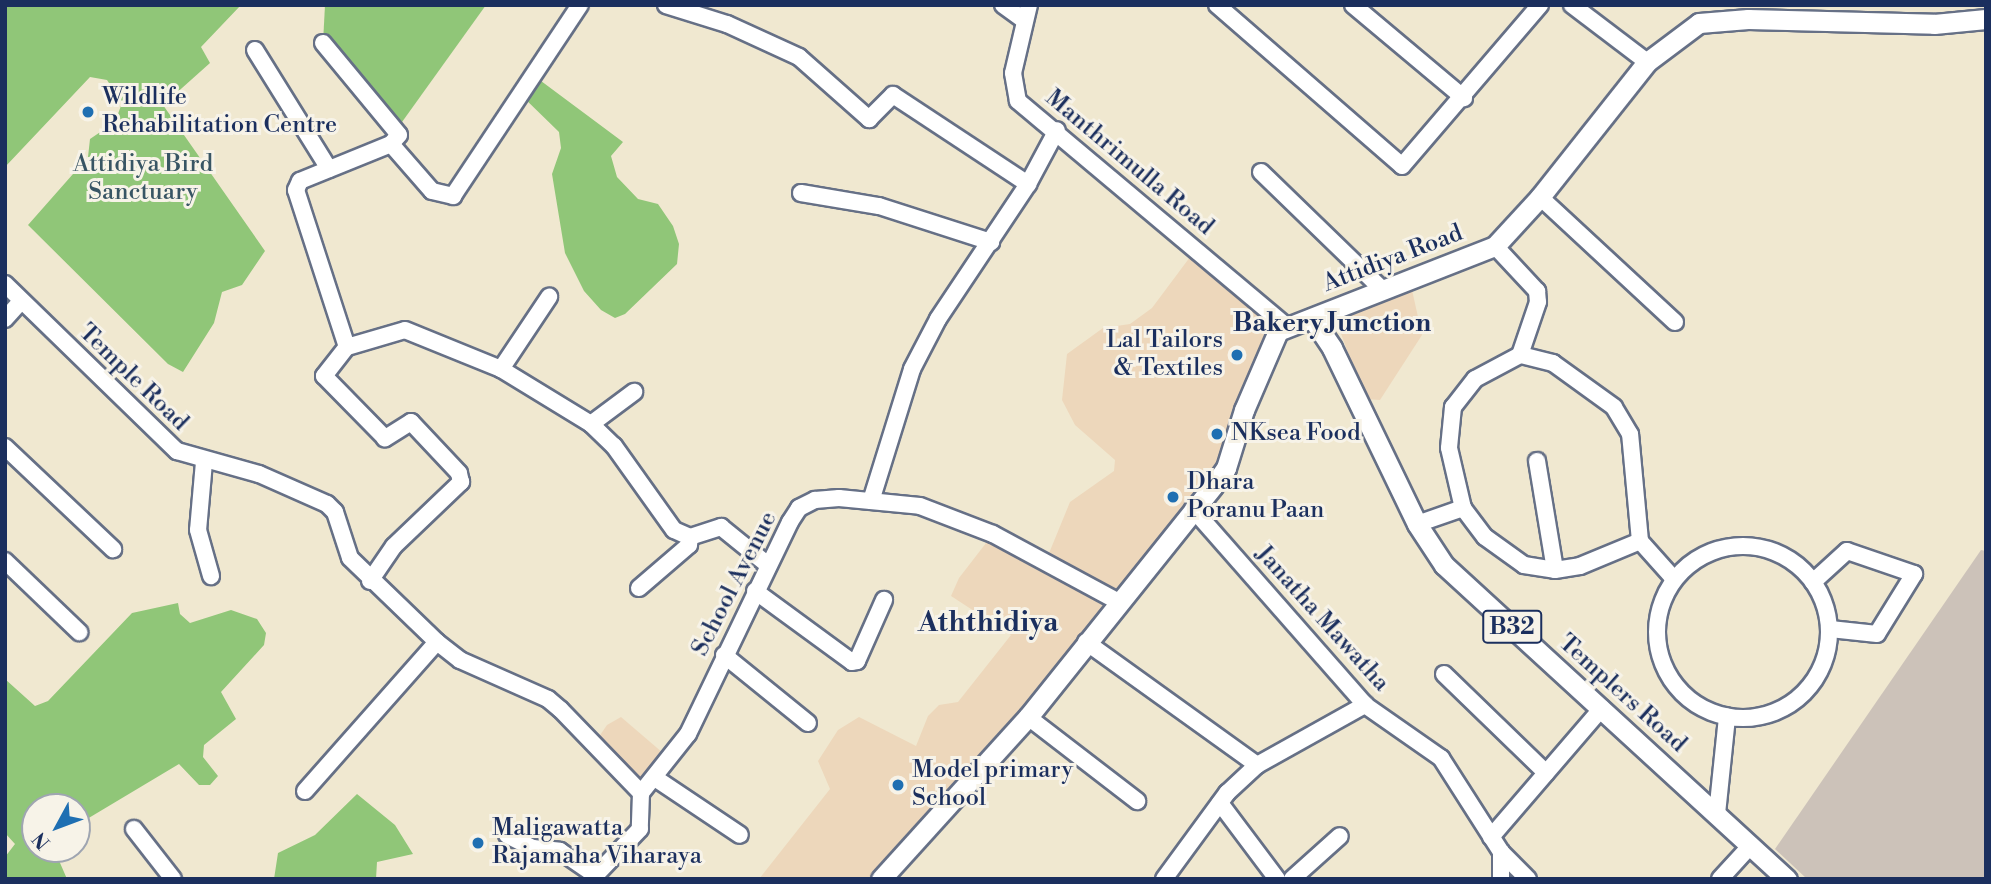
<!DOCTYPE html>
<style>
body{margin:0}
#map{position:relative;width:1991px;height:884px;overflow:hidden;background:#f0e8d0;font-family:"Libre Bodoni",serif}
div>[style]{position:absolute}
.built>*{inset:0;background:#edd7bb}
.industrial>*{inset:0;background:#ccc2b9}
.green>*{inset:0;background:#90c678}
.roads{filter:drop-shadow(2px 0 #667086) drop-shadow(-2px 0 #667086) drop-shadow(0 2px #667086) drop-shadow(0 -2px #667086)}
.minor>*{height:16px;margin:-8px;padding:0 8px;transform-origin:8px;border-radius:8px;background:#fff}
.minor>.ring{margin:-8px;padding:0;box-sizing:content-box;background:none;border:16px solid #fff;border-radius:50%}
.major>*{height:19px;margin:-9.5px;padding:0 9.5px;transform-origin:9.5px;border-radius:9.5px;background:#fff}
.dots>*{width:19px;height:19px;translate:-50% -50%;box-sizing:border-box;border:4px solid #f7f3e8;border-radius:50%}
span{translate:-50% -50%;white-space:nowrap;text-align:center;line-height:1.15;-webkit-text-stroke:6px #f7f3e8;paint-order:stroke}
.shield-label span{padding:2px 5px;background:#f7f3e8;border:2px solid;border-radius:5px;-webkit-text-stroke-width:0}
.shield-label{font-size:23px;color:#1b2f5e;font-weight:700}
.poi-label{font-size:24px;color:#1b2f5e}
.left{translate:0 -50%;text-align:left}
.right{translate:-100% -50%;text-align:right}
.street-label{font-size:24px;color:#1b2f5e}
.park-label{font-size:24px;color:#385564}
.neighbourhood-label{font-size:26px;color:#1b2f5e;font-weight:700}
.quarter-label{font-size:28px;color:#1b2f5e;font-weight:700}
.frame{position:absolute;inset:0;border:7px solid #1b2f5e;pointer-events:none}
.north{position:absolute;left:21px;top:793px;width:70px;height:70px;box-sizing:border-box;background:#f7f3e8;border:2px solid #9fa5b1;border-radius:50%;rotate:229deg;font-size:19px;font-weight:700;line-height:28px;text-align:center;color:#1b2f5e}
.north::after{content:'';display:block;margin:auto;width:24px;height:32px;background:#1f6fb2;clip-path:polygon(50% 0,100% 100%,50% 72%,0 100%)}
</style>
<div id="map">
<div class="built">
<div style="clip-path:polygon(1196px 249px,1286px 326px,1226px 468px,881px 879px,759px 879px,830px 789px,818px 761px,838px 730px,859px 717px,916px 746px,928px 716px,939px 705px,958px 702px,1011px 635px,951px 596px,959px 578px,993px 534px,1045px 563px,1070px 502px,1114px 471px,1115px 460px,1075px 425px,1062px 400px,1067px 354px,1103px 328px,1130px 324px,1152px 308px)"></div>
<div style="clip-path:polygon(1412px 290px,1422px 335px,1380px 400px,1365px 399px,1336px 320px)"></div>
<div style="clip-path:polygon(621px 717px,670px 759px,643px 791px,594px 744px,607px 725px)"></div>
</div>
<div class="industrial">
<div style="clip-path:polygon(1981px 550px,1986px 551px,1986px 879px,1807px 879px,1775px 849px)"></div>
</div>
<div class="green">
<div style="clip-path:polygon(5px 5px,241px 5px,201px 47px,210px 63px,163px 105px,265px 251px,242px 285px,222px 292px,214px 323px,183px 372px,168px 364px,28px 225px,88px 157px,90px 139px,115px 122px,122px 103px,107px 80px,90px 77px,5px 167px)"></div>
<div style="clip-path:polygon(325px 5px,486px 5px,397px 129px,323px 43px)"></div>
<div style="clip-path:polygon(533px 75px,623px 142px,611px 156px,617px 177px,638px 199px,658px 204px,673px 226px,679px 244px,677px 264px,625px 314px,615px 318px,601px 310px,584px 291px,565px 253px,552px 174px,561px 148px,559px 132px,520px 94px)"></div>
<div style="clip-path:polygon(178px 603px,180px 614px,190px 623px,231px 610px,257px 619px,266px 633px,264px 645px,221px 692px,236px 719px,204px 745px,203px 757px,218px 776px,210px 785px,199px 785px,179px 764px,77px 825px,77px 807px,35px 807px,35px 849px,54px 849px,67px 879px,5px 879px,5px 857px,15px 844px,5px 833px,5px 679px,35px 706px,48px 701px,132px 613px)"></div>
<div style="clip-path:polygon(357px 794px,395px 825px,413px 854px,377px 862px,376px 879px,274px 879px,278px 853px,315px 835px)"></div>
</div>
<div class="roads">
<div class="minor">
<div style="left:666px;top:5px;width:64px;rotate:17.3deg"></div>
<div style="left:727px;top:24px;width:79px;rotate:24.6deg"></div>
<div style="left:799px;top:57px;width:94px;rotate:41.5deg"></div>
<div style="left:869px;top:119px;width:34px;rotate:-45deg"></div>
<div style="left:893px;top:95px;width:162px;rotate:33.4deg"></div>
<div style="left:1003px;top:5px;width:26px;rotate:36deg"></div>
<div style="left:1029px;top:5px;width:70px;rotate:103.2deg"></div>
<div style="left:1013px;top:73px;width:28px;rotate:80deg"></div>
<div style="left:1018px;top:101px;width:350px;rotate:40deg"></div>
<div style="left:1217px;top:5px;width:245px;rotate:41deg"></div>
<div style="left:1402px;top:166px;width:212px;rotate:-49.4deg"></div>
<div style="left:1353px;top:5px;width:145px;rotate:40deg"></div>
<div style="left:1572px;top:5px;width:94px;rotate:37.2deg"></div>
<div style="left:323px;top:43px;width:119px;rotate:50.4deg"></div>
<div style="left:399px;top:135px;width:12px;rotate:132deg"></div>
<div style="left:391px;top:144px;width:98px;rotate:157.9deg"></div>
<div style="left:300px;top:181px;width:10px;rotate:114deg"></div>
<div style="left:296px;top:190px;width:165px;rotate:72deg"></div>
<div style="left:255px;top:50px;width:140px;rotate:58.1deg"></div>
<div style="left:391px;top:144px;width:62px;rotate:48.9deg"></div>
<div style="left:432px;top:191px;width:22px;rotate:13deg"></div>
<div style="left:453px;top:196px;width:229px;rotate:-56.4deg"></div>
<div style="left:1261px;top:172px;width:171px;rotate:44.1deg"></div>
<div style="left:801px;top:193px;width:79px;rotate:9.5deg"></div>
<div style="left:879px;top:206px;width:118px;rotate:17.8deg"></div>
<div style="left:1540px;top:197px;width:184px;rotate:42.8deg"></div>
<div style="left:1495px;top:246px;width:62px;rotate:47deg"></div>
<div style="left:1537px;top:291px;width:11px;rotate:85deg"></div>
<div style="left:1538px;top:302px;width:56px;rotate:108.8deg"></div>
<div style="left:5px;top:284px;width:240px;rotate:44.2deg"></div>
<div style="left:177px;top:451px;width:85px;rotate:15.7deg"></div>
<div style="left:259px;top:474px;width:74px;rotate:23.8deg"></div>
<div style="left:327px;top:504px;width:11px;rotate:45deg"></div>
<div style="left:335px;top:512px;width:48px;rotate:71.9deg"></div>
<div style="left:350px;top:558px;width:121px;rotate:44deg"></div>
<div style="left:437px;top:642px;width:29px;rotate:38deg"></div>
<div style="left:460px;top:660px;width:96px;rotate:23.9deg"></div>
<div style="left:548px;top:699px;width:16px;rotate:40deg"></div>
<div style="left:560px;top:709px;width:117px;rotate:46deg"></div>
<div style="left:641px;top:793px;width:36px;rotate:92deg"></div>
<div style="left:640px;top:829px;width:69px;rotate:133.8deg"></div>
<div style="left:5px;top:319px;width:24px;rotate:-48deg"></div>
<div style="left:501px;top:369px;width:87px;rotate:-56.3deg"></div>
<div style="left:591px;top:424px;width:54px;rotate:-36.7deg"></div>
<div style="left:5px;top:447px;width:149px;rotate:43.4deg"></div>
<div style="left:1537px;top:461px;width:110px;rotate:80.6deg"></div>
<div style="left:204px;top:462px;width:68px;rotate:95deg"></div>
<div style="left:198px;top:530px;width:48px;rotate:74.2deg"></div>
<div style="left:871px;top:501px;width:138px;rotate:-72.7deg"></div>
<div style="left:912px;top:369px;width:56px;rotate:-62.5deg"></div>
<div style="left:938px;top:319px;width:162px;rotate:-56.3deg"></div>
<div style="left:1028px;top:184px;width:61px;rotate:-61.8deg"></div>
<div style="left:1193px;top:509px;width:261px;rotate:48.7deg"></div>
<div style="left:1365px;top:705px;width:93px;rotate:34.9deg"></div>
<div style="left:1441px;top:758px;width:112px;rotate:57.4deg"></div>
<div style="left:1501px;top:852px;width:38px;rotate:45deg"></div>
<div style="left:1417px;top:524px;width:49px;rotate:-19.2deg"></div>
<div style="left:1640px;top:541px;width:107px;rotate:-95.3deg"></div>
<div style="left:1630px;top:434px;width:31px;rotate:-121deg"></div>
<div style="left:1614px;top:407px;width:75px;rotate:-144.2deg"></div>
<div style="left:1553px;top:363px;width:34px;rotate:-166deg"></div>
<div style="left:1520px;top:355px;width:51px;rotate:151.9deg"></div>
<div style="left:1475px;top:379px;width:36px;rotate:128deg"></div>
<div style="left:1453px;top:407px;width:41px;rotate:95.6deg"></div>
<div style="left:1449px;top:448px;width:62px;rotate:76.9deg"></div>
<div style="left:1463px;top:508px;width:36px;rotate:53deg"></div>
<div style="left:1485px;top:537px;width:48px;rotate:35.7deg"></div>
<div style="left:1524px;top:565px;width:31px;rotate:9deg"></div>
<div style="left:1555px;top:570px;width:25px;rotate:-9deg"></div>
<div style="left:1580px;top:566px;width:65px;rotate:-22.6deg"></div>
<div style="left:1640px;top:541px;width:51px;rotate:48.2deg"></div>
<div class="ring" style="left:1657px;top:546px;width:156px;height:156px"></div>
<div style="left:5px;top:561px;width:103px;rotate:43.8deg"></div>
<div style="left:370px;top:581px;width:42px;rotate:-55.6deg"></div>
<div style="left:394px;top:546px;width:93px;rotate:-43.7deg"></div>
<div style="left:461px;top:482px;width:9px;rotate:-103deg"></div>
<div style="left:459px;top:473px;width:70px;rotate:-133.3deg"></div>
<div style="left:411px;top:422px;width:31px;rotate:148deg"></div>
<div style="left:385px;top:438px;width:87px;rotate:-134.5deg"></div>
<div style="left:324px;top:376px;width:37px;rotate:-52deg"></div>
<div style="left:347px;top:347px;width:60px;rotate:-16.3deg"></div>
<div style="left:405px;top:330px;width:104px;rotate:22.1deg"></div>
<div style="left:501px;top:369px;width:105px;rotate:31.4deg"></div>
<div style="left:591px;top:424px;width:32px;rotate:44deg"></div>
<div style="left:614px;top:446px;width:103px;rotate:54.5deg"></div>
<div style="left:674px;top:530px;width:17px;rotate:24deg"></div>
<div style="left:690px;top:537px;width:33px;rotate:-18deg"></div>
<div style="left:721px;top:527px;width:60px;rotate:39deg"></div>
<div style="left:1813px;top:582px;width:46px;rotate:-42.4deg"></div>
<div style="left:1847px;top:551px;width:71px;rotate:18.9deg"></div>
<div style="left:1914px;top:574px;width:70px;rotate:121.7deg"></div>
<div style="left:1877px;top:634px;width:47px;rotate:-173.9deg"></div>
<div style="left:639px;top:588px;width:66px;rotate:-40.7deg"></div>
<div style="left:689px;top:545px;width:8px;rotate:-83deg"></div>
<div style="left:755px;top:591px;width:120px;rotate:36.2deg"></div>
<div style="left:852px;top:662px;width:5px;rotate:-11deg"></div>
<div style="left:857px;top:661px;width:67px;rotate:-66.1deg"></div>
<div style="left:1086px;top:642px;width:211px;rotate:35.7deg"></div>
<div style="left:724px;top:655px;width:108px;rotate:39deg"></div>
<div style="left:1444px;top:674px;width:142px;rotate:44.1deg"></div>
<div style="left:1028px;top:717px;width:138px;rotate:37.6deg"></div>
<div style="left:655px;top:778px;width:102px;rotate:33.8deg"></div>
<div style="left:305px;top:791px;width:199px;rotate:-48.5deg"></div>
<div style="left:641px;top:793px;width:75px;rotate:-51.5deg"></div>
<div style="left:688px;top:734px;width:235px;rotate:-64.3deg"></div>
<div style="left:790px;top:522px;width:17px;rotate:-57deg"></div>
<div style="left:799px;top:508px;width:18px;rotate:-27deg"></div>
<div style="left:815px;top:500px;width:24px;rotate:-5deg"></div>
<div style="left:839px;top:498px;width:81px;rotate:5.6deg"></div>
<div style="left:920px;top:506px;width:78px;rotate:21deg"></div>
<div style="left:993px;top:534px;width:143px;rotate:28.4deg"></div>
<div style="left:1220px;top:803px;width:95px;rotate:53.1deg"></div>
<div style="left:1717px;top:814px;width:98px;rotate:-84.1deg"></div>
<div style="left:134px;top:829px;width:63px;rotate:52deg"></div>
<div style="left:507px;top:835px;width:29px;rotate:27deg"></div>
<div style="left:533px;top:848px;width:27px;rotate:6deg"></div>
<div style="left:560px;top:851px;width:42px;rotate:34.4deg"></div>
<div style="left:1491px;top:837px;width:170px;rotate:-49.3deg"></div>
<div style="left:1164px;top:879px;width:107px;rotate:-53.8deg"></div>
<div style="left:1227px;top:793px;width:41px;rotate:-43deg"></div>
<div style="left:1257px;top:765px;width:124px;rotate:-29.1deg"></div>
<div style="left:1292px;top:879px;width:64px;rotate:-41.9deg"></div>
<div style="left:1501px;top:879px;width:27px;rotate:-90deg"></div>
<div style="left:1720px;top:879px;width:46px;rotate:-47.6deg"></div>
</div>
<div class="major">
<div style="left:1312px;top:318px;width:36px;rotate:56deg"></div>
<div style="left:1332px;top:348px;width:195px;rotate:64.2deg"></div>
<div style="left:1417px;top:524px;width:49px;rotate:56.6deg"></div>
<div style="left:1444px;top:565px;width:465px;rotate:42.5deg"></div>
<div style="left:881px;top:879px;width:219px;rotate:-47.8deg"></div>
<div style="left:1028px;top:717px;width:296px;rotate:-51.3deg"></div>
<div style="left:1213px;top:486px;width:22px;rotate:-54deg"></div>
<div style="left:1226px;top:468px;width:61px;rotate:-72.8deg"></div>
<div style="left:1244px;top:410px;width:86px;rotate:-66.7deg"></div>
<div style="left:1278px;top:331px;width:233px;rotate:-21.4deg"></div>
<div style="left:1495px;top:246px;width:67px;rotate:-47.4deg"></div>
<div style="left:1540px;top:197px;width:172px;rotate:-51.6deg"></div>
<div style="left:1647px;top:62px;width:65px;rotate:-36.9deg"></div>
<div style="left:1699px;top:23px;width:49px;rotate:-4.7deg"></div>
<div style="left:1748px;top:19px;width:186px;rotate:1.5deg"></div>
<div style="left:1934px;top:24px;width:52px;rotate:-5.5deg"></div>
</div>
</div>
<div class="dots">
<div style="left:88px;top:112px;background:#1f6fb2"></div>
<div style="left:1237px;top:355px;background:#1f6fb2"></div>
<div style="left:1217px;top:434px;background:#1f6fb2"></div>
<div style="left:1173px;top:497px;background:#1f6fb2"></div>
<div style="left:898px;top:785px;background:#1f6fb2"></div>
<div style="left:478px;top:843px;background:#1f6fb2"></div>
</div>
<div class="shield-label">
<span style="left:1512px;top:627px">B32</span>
</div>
<div class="poi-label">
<span class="left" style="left:102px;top:112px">Wildlife<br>Rehabilitation Centre</span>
<span class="right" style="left:1223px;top:355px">Lal Tailors<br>&amp; Textiles</span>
<span class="left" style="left:1231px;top:434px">NKsea Food</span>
<span class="left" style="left:1187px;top:497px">Dhara<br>Poranu Paan</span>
<span class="left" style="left:912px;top:785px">Model primary<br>School</span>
<span class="left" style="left:492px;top:843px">Maligawatta<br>Rajamaha Viharaya</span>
</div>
<div class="street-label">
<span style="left:1129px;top:163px;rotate:40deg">Manthrimulla Road</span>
<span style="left:1393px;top:259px;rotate:-21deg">Attidiya Road</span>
<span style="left:133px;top:378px;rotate:44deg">Temple Road</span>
<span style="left:735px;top:584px;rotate:-63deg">School Avenue</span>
<span style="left:1322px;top:619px;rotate:48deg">Janatha Mawatha</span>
<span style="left:1622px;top:694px;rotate:42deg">Templers Road</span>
</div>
<div class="park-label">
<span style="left:143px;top:179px">Attidiya Bird<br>Sanctuary</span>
</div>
<div class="neighbourhood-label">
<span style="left:1332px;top:324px">Bakery Junction</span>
</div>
<div class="quarter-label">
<span style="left:988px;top:623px">Aththidiya</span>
</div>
<div class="frame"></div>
<div class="north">N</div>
</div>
